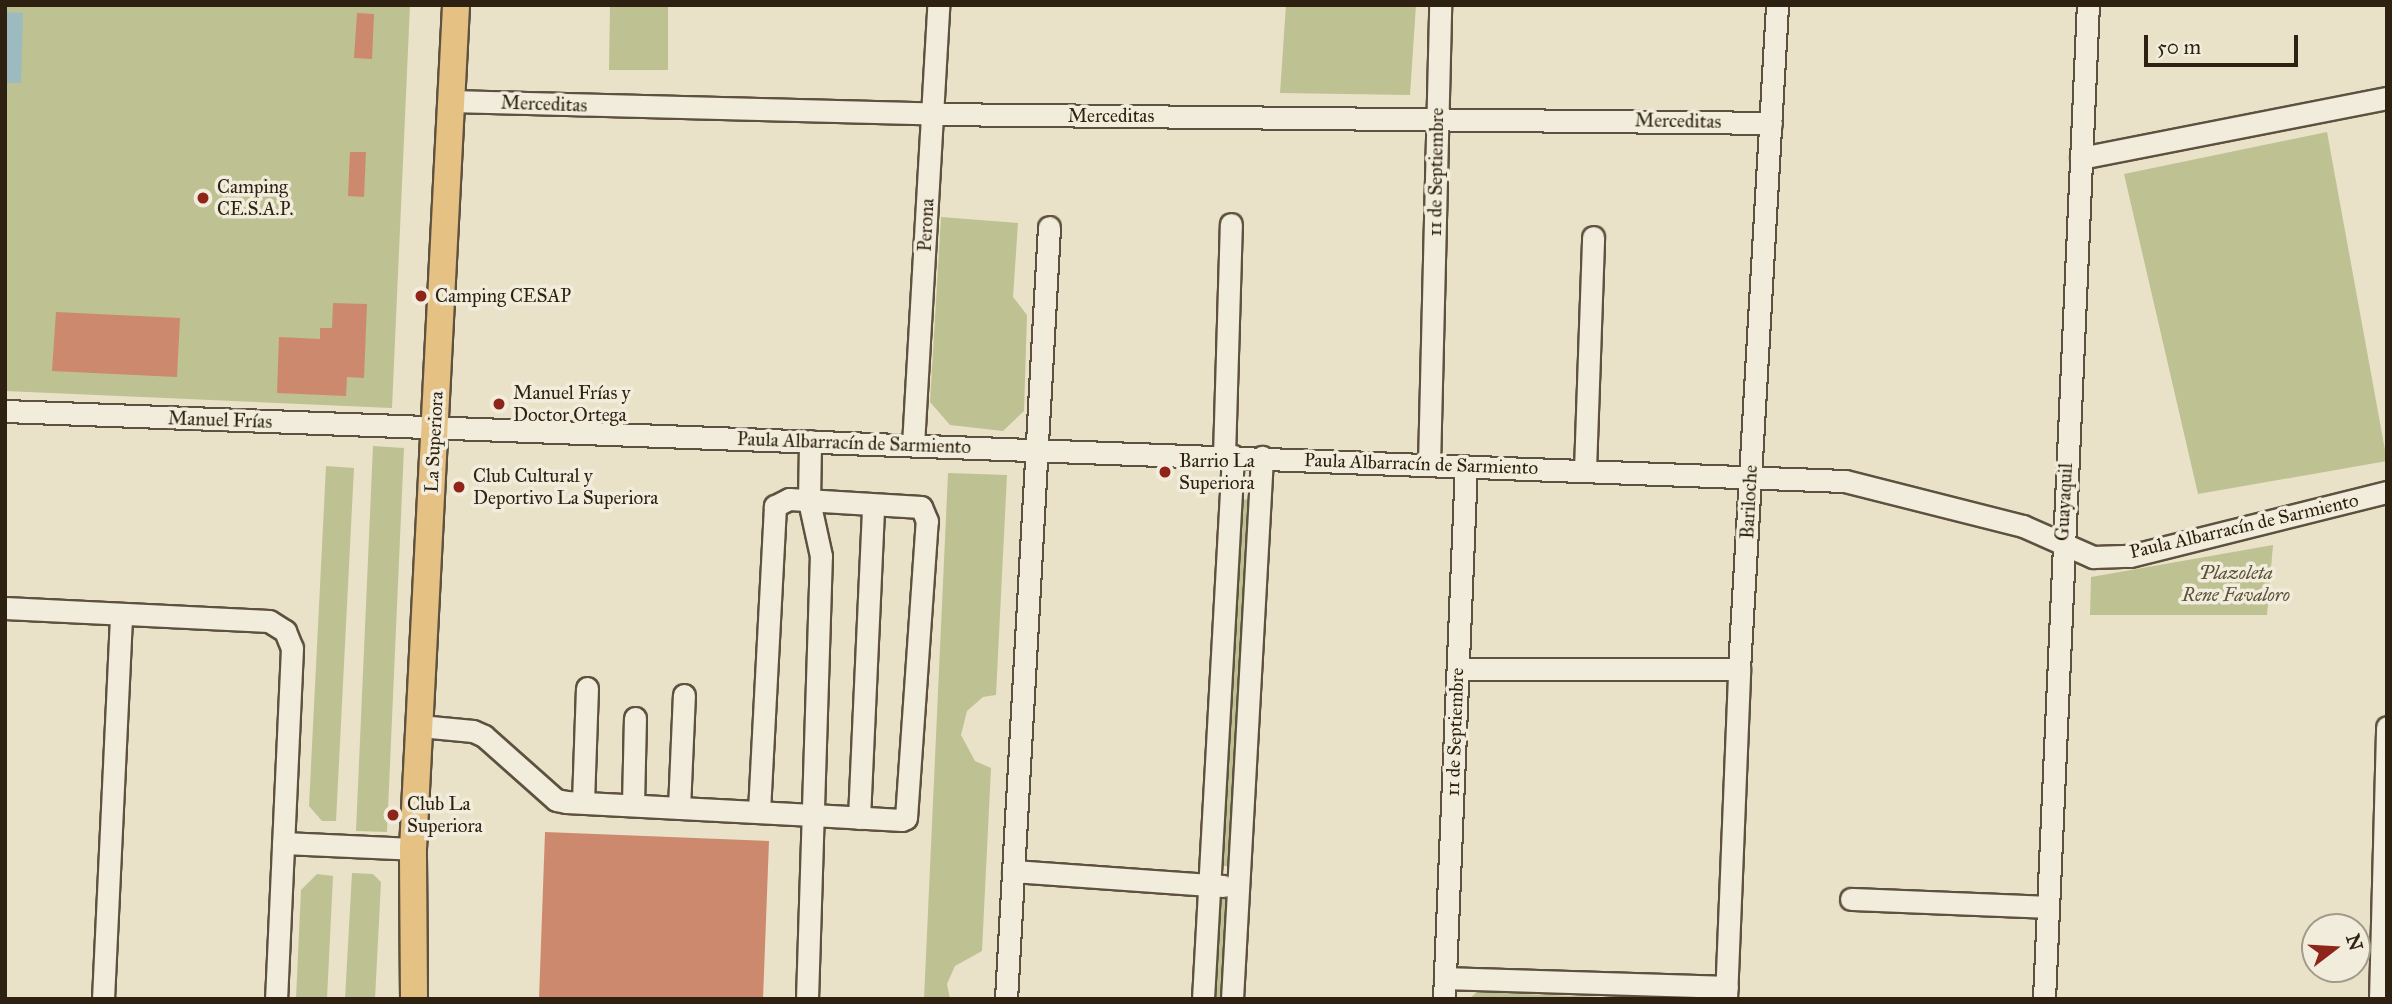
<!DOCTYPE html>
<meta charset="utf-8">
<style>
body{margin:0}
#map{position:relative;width:2392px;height:1004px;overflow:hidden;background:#eae2c8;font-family:"IM FELL Great Primer",serif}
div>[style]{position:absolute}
.green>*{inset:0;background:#bec191}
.water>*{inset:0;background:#9cbbc0}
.building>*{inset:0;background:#cd896d}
.roads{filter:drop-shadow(2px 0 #5e513f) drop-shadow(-2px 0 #5e513f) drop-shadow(0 2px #5e513f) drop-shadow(0 -2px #5e513f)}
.minor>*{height:21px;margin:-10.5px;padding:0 10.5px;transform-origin:10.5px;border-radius:10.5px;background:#f1ecdb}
.major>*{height:26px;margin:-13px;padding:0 13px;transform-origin:13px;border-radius:13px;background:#e5c184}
.dots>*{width:19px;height:19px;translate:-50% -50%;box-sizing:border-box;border:4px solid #f1ecdb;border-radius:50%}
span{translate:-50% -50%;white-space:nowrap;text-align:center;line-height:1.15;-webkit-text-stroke:7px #f1ecdb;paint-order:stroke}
.street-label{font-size:19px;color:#2f2111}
.poi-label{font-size:19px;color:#2f2111}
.left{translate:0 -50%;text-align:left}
.park-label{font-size:19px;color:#5a5137;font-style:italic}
.frame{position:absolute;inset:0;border:7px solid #2f2111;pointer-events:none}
.north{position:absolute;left:2301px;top:913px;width:70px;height:70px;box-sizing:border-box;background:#f1ecdb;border:2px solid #a39b8a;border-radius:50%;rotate:73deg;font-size:19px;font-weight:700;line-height:28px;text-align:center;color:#2f2111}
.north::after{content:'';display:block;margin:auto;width:24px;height:32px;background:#8f2418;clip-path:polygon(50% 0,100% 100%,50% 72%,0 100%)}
.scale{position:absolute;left:2144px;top:35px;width:154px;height:32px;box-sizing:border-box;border:4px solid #2f2111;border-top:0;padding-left:9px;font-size:21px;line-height:24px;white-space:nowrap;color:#2f2111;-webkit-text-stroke:5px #f1ecdb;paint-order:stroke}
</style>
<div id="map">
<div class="green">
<div style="clip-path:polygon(5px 5px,410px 5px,392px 408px,5px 391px)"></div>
<div style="clip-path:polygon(610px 5px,668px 5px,668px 70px,609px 70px)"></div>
<div style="clip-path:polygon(1286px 5px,1416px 5px,1410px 95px,1280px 93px)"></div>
<div style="clip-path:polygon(2327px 132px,2387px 461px,2198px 494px,2124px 174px)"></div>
<div style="clip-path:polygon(941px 217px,1018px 223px,1013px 297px,1027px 315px,1024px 411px,1003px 431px,950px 425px,930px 402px)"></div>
<div style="clip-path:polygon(373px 446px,404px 448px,387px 832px,356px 831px)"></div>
<div style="clip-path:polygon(326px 466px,354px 468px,336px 821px,322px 821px,309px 806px)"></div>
<div style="clip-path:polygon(948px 473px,1007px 475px,996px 695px,983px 697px,967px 711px,961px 735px,975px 761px,991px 768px,982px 951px,955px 966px,947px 984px,950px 999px,924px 999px)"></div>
<div style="clip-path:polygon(1239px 499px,1252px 500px,1230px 866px,1220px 866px)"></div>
<div style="clip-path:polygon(2273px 545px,2267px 615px,2090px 615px,2091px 577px)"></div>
<div style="clip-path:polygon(352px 873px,373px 874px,381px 882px,375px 999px,345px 999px)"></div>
<div style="clip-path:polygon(317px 874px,333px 876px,327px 999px,296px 999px,301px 890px)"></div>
<div style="clip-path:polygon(1217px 894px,1231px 895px,1225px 999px,1212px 999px)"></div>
<div style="clip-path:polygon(1477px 992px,1652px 999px,1469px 999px)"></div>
</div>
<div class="water">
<div style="clip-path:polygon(5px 12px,23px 13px,21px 83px,5px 83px)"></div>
</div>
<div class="building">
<div style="clip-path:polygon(357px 13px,374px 14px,372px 59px,354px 58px)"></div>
<div style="clip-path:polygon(350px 152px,366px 152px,364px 197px,348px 196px)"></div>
<div style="clip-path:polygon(333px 303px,367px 304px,364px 378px,347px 377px,346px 396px,277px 393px,279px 337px,320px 339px,320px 328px,332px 328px)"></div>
<div style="clip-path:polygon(56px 312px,180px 318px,177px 377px,52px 371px)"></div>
<div style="clip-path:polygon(545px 832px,769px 841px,763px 999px,539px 999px)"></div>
</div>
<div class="roads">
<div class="minor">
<div style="left:451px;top:101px;width:481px;rotate:1.5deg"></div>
<div style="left:932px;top:114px;width:839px;rotate:0.61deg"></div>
<div style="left:2081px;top:158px;width:312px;rotate:-11.1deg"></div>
<div style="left:5px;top:411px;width:1841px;rotate:2.18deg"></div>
<div style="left:1845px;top:481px;width:184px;rotate:14.2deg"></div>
<div style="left:2023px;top:526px;width:77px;rotate:23.9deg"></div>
<div style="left:2093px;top:557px;width:37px;rotate:-2deg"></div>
<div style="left:2130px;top:556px;width:265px;rotate:-14deg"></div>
<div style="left:913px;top:445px;width:441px;rotate:-86.7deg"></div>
<div style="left:1224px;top:456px;width:232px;rotate:-88.3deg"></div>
<div style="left:1429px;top:465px;width:460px;rotate:-88.6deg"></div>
<div style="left:1585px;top:470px;width:233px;rotate:-88deg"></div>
<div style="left:5px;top:608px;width:264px;rotate:2.8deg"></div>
<div style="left:269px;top:621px;width:19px;rotate:32deg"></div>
<div style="left:285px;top:631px;width:18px;rotate:68deg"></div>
<div style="left:292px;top:648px;width:351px;rotate:92.6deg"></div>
<div style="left:1458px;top:669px;width:281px"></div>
<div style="left:420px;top:726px;width:53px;rotate:5.4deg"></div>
<div style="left:473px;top:731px;width:12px;rotate:24deg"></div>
<div style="left:484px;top:736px;width:96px;rotate:41.6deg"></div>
<div style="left:556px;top:800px;width:10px;rotate:11deg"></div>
<div style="left:566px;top:802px;width:247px;rotate:3deg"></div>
<div style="left:813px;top:815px;width:89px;rotate:3.2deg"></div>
<div style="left:902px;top:820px;width:4px;rotate:-27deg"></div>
<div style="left:906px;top:818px;width:298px;rotate:-86deg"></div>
<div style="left:927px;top:521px;width:15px;rotate:-113deg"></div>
<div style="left:921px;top:507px;width:132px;rotate:-176.5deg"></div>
<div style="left:789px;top:499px;width:16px;rotate:153deg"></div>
<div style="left:775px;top:506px;width:306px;rotate:93deg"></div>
<div style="left:583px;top:802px;width:114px;rotate:-88deg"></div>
<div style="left:633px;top:805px;width:87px;rotate:-88.7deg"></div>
<div style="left:679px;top:808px;width:113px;rotate:-87.5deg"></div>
<div style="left:859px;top:818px;width:313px;rotate:-87.4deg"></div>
<div style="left:283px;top:843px;width:130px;rotate:2.6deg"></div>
<div style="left:1013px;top:871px;width:211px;rotate:4.1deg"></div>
<div style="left:1851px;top:899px;width:195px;rotate:2.3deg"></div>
<div style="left:1445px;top:978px;width:282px;rotate:1.8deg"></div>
<div style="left:103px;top:999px;width:385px;rotate:-87.3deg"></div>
<div style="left:807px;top:999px;width:443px;rotate:-88.2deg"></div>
<div style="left:821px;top:556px;width:56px;rotate:-102.3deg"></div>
<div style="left:809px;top:501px;width:60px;rotate:-89deg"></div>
<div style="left:1006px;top:999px;width:773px;rotate:-86.81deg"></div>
<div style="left:1203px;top:999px;width:544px;rotate:-86.84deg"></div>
<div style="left:1232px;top:999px;width:543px;rotate:-86.83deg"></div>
<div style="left:1444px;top:999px;width:533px;rotate:-87.64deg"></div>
<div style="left:1726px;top:999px;width:330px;rotate:-87.7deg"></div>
<div style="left:1739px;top:669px;width:665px;rotate:-86.72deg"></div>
<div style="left:2044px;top:999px;width:995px;rotate:-87.47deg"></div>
<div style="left:2380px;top:999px;width:272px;rotate:-88.5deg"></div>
</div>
<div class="major">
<div style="left:414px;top:999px;width:150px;rotate:-90.4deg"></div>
<div style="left:413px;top:849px;width:845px;rotate:-87.08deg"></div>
</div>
</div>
<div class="dots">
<div style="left:203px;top:198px;background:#8f2418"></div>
<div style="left:421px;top:296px;background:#8f2418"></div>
<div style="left:499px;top:404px;background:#8f2418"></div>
<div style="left:1165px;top:472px;background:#8f2418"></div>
<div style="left:459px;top:487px;background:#8f2418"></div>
<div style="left:393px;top:815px;background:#8f2418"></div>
</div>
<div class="street-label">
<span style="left:544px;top:104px;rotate:2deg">Merceditas</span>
<span style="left:1111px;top:116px">Merceditas</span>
<span style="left:1678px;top:121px;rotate:1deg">Merceditas</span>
<span style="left:1436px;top:172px;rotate:-89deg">11 de Septiembre</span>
<span style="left:926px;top:225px;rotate:-87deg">Perona</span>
<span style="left:220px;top:420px;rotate:2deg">Manuel Frías</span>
<span style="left:434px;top:442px;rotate:-87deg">La Superiora</span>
<span style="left:854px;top:443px;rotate:2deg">Paula Albarracín de Sarmiento</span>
<span style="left:1421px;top:464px;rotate:2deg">Paula Albarracín de Sarmiento</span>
<span style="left:1749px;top:502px;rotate:-87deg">Bariloche</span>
<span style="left:2064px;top:502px;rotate:-87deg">Guayaquil</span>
<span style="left:2244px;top:526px;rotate:-13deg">Paula Albarracín de Sarmiento</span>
<span style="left:1455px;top:732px;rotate:-88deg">11 de Septiembre</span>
</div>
<div class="poi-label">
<span class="left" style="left:217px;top:198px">Camping<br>CE.S.A.P.</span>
<span class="left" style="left:435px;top:296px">Camping CESAP</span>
<span class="left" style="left:513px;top:404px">Manuel Frías y<br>Doctor Ortega</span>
<span class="left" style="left:1179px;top:472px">Barrio La<br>Superiora</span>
<span class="left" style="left:473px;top:487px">Club Cultural y<br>Deportivo La Superiora</span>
<span class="left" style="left:407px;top:815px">Club La<br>Superiora</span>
</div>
<div class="park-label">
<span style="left:2236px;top:584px">Plazoleta<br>Rene Favaloro</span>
</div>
<div class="frame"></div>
<div class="north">N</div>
<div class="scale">50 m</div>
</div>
